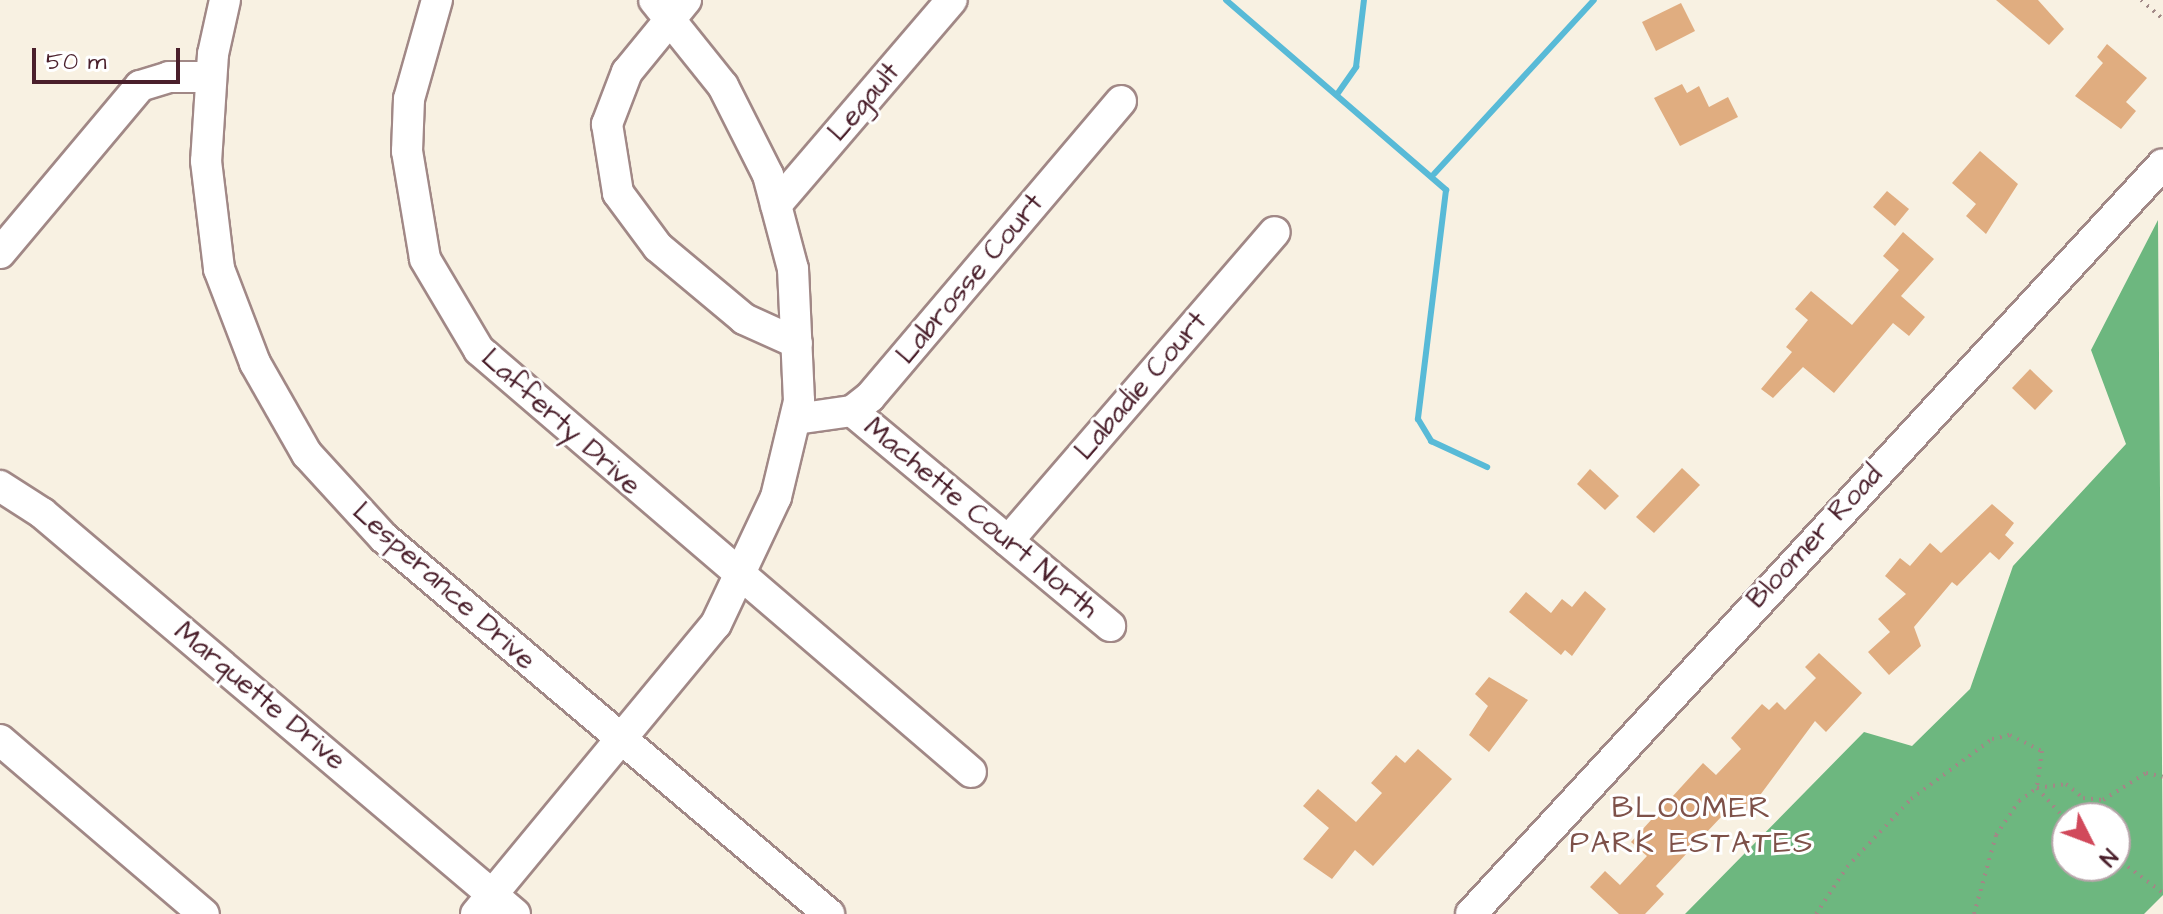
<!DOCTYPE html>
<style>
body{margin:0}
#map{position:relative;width:2163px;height:914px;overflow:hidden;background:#f8f1e2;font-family:"Architects Daughter",sans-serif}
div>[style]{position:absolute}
.forest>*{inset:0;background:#6db77f}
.stream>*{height:6px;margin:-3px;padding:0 3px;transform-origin:3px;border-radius:3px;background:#58bad7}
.building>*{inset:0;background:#e0ad80}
.path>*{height:4px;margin-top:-2px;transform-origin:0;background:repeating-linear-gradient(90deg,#a18886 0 2px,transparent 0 8px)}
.roads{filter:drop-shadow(2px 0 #a18886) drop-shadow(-2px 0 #a18886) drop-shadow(0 2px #a18886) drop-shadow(0 -2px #a18886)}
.minor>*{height:30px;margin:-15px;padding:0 15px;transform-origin:15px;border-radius:15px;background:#fff}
span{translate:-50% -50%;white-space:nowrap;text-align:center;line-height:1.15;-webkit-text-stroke:6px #fff;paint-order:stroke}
.street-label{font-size:28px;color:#4a1f2b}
.neighbourhood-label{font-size:30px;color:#7e5149;letter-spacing:2px}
.north{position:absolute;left:2051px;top:802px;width:80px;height:80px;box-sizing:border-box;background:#fff;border:2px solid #b7a5aa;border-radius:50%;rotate:132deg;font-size:22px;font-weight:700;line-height:32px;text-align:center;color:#4a1f2b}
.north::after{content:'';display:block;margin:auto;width:28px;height:36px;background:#d1495b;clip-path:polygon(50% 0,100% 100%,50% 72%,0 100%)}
.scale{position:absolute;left:32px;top:48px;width:148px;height:36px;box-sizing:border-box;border:4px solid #4a1f2b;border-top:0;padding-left:10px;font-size:24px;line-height:28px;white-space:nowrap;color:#4a1f2b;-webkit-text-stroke:6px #fff;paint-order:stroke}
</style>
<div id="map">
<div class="forest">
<div style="clip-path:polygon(evenodd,2158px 220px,2163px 895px,2144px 914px,1685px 914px,1864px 732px,1912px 746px,1970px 689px,2013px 566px,2126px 444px,2091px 350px,2158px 220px,2067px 818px,2115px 818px,2115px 866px,2067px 866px,2067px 818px)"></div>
</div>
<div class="stream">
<div style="left:1226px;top:0;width:291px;rotate:40.8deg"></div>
<div style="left:1446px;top:190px;width:231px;rotate:97deg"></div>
<div style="left:1418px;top:419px;width:26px;rotate:59deg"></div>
<div style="left:1431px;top:441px;width:62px;rotate:24.9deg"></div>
<div style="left:1338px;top:93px;width:32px;rotate:-55deg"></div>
<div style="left:1356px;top:67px;width:67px;rotate:-83.2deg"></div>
<div style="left:1434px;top:174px;width:236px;rotate:-47.4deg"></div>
</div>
<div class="building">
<div style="clip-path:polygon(1996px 0,2038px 0,2064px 29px,2049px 45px)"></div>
<div style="clip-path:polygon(1681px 3px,1695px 31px,1656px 51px,1642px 22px)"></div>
<div style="clip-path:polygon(2107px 44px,2147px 78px,2126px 102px,2136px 111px,2121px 129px,2075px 96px,2103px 63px,2097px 57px)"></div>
<div style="clip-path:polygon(1682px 84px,1687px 93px,1699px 86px,1709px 107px,1728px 97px,1738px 117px,1680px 146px,1654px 98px)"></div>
<div style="clip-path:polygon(1980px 151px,2018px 184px,1986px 234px,1966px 216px,1976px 204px,1952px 183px)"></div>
<div style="clip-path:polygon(1887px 191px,1909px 209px,1895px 226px,1873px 207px)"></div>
<div style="clip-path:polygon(1903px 232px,1934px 259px,1901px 296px,1925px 317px,1909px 336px,1893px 323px,1834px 393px,1803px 367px,1773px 398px,1761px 389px,1792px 352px,1786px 347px,1808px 320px,1795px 309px,1811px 291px,1852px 325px,1899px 270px,1883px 256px)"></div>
<div style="clip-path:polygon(2030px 369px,2053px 391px,2035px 410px,2012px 388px)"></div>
<div style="clip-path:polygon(1682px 468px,1700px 485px,1654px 533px,1636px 517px)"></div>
<div style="clip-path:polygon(1590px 469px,1619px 496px,1605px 510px,1577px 484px)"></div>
<div style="clip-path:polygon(1992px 504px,2014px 523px,2005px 535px,2014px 543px,1999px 560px,1990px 552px,1957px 586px,1952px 582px,1914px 627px,1921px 646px,1889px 675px,1868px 652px,1890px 632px,1878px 619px,1906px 594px,1885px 576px,1900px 558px,1910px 566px,1930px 543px,1941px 553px)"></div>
<div style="clip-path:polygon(1585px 591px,1606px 609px,1572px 656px,1565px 650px,1561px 655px,1509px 612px,1526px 592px,1551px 613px,1562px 599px,1572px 607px)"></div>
<div style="clip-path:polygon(1819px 653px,1862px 693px,1826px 732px,1815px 721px,1752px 806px,1737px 818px,1729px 810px,1722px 816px,1656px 886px,1664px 894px,1645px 914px,1619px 914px,1590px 887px,1605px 871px,1620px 885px,1647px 856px,1631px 842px,1703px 763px,1716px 775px,1741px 749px,1731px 738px,1762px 704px,1769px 710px,1777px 702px,1785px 710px,1816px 678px,1805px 667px)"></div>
<div style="clip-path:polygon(1489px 677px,1528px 700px,1489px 752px,1469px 735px,1488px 706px,1475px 694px)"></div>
<div style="clip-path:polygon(1418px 749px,1452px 779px,1373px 866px,1355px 850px,1332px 879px,1303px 859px,1329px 828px,1303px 806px,1318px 789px,1356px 822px,1382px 793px,1371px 783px,1396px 755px,1405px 763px)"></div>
</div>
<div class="path">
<div style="left:2141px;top:0;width:29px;rotate:41deg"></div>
<div style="left:2115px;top:857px;width:60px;rotate:36.9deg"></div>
<div style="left:1816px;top:914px;width:56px;rotate:-56.6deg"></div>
<div style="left:1847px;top:867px;width:93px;rotate:-46.7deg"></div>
<div style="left:1911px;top:799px;width:101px;rotate:-36.5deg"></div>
<div style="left:1992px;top:739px;width:18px;rotate:-13deg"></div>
<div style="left:2010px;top:735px;width:36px;rotate:27deg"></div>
<div style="left:2042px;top:751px;width:37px;rotate:98deg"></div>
<div style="left:2037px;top:788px;width:45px;rotate:47.7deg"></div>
<div style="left:1974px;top:914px;width:82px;rotate:-74.4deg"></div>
<div style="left:1996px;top:835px;width:41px;rotate:-55.9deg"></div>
<div style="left:2019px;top:801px;width:22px;rotate:-36deg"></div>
<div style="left:2037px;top:788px;width:29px;rotate:-8deg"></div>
<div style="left:2066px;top:784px;width:22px;rotate:39deg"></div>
<div style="left:2083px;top:798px;width:20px;rotate:6deg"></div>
<div style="left:2103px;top:800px;width:51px;rotate:-32.1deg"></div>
<div style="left:2146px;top:773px;width:17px;rotate:13deg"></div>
</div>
<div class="roads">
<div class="minor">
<div style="left:225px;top:0;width:55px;rotate:102.5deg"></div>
<div style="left:213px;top:54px;width:107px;rotate:93.7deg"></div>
<div style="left:206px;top:161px;width:109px;rotate:83.1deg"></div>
<div style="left:219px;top:269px;width:101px;rotate:69deg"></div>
<div style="left:255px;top:363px;width:105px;rotate:60.3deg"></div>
<div style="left:307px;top:454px;width:114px;rotate:47.5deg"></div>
<div style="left:384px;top:538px;width:583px;rotate:40.2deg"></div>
<div style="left:437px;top:0;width:103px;rotate:105.8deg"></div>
<div style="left:409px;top:99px;width:52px;rotate:92.2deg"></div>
<div style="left:407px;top:151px;width:109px;rotate:80.5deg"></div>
<div style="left:425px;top:259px;width:106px;rotate:59.3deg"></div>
<div style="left:479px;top:350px;width:648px;rotate:40.62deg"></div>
<div style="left:686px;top:0;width:93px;rotate:129.3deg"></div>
<div style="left:627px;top:72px;width:56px;rotate:111deg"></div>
<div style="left:607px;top:124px;width:70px;rotate:80.9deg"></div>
<div style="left:618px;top:193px;width:67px;rotate:53.5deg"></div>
<div style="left:658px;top:247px;width:112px;rotate:39.9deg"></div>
<div style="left:744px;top:319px;width:58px;rotate:24.4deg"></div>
<div style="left:776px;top:205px;width:270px;rotate:-49.4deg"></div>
<div style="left:0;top:253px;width:218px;rotate:-50deg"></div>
<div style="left:140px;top:86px;width:30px;rotate:-17deg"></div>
<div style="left:169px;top:77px;width:41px"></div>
<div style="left:852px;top:411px;width:336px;rotate:39.8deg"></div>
<div style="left:796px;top:419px;width:57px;rotate:-8.1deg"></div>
<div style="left:852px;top:411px;width:23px;rotate:-38deg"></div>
<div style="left:870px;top:397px;width:388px;rotate:-49.7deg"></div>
<div style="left:0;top:486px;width:50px;rotate:32.7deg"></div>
<div style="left:42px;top:513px;width:620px;rotate:40.29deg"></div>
<div style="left:1008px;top:541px;width:408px;rotate:-49.2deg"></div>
<div style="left:0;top:740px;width:268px;rotate:40.5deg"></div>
<div style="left:476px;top:914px;width:376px;rotate:-50.4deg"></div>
<div style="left:716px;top:624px;width:140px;rotate:-64.7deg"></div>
<div style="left:776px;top:497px;width:99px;rotate:-76.5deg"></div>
<div style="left:799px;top:401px;width:132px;rotate:-92.6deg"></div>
<div style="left:793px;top:269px;width:97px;rotate:-104.9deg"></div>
<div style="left:768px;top:175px;width:100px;rotate:-116.8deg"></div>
<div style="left:723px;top:86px;width:110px;rotate:-128.7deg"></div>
<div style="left:1471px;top:914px;width:1020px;rotate:-47.3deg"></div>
</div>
</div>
<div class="street-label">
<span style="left:864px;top:102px;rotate:-49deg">Legault</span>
<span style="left:970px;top:279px;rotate:-50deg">Labrosse Court</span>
<span style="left:1141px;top:386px;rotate:-49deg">Labadie Court</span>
<span style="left:561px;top:422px;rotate:42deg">Lafferty Drive</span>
<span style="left:981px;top:518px;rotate:40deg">Machette Court North</span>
<span style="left:1815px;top:537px;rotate:-47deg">Bloomer Road</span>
<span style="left:444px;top:586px;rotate:42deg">Lesperance Drive</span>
<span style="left:260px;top:696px;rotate:40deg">Marquette Drive</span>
</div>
<div class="neighbourhood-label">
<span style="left:1692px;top:825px">BLOOMER<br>PARK ESTATES</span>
</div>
<div class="north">N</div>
<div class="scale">50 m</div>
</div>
